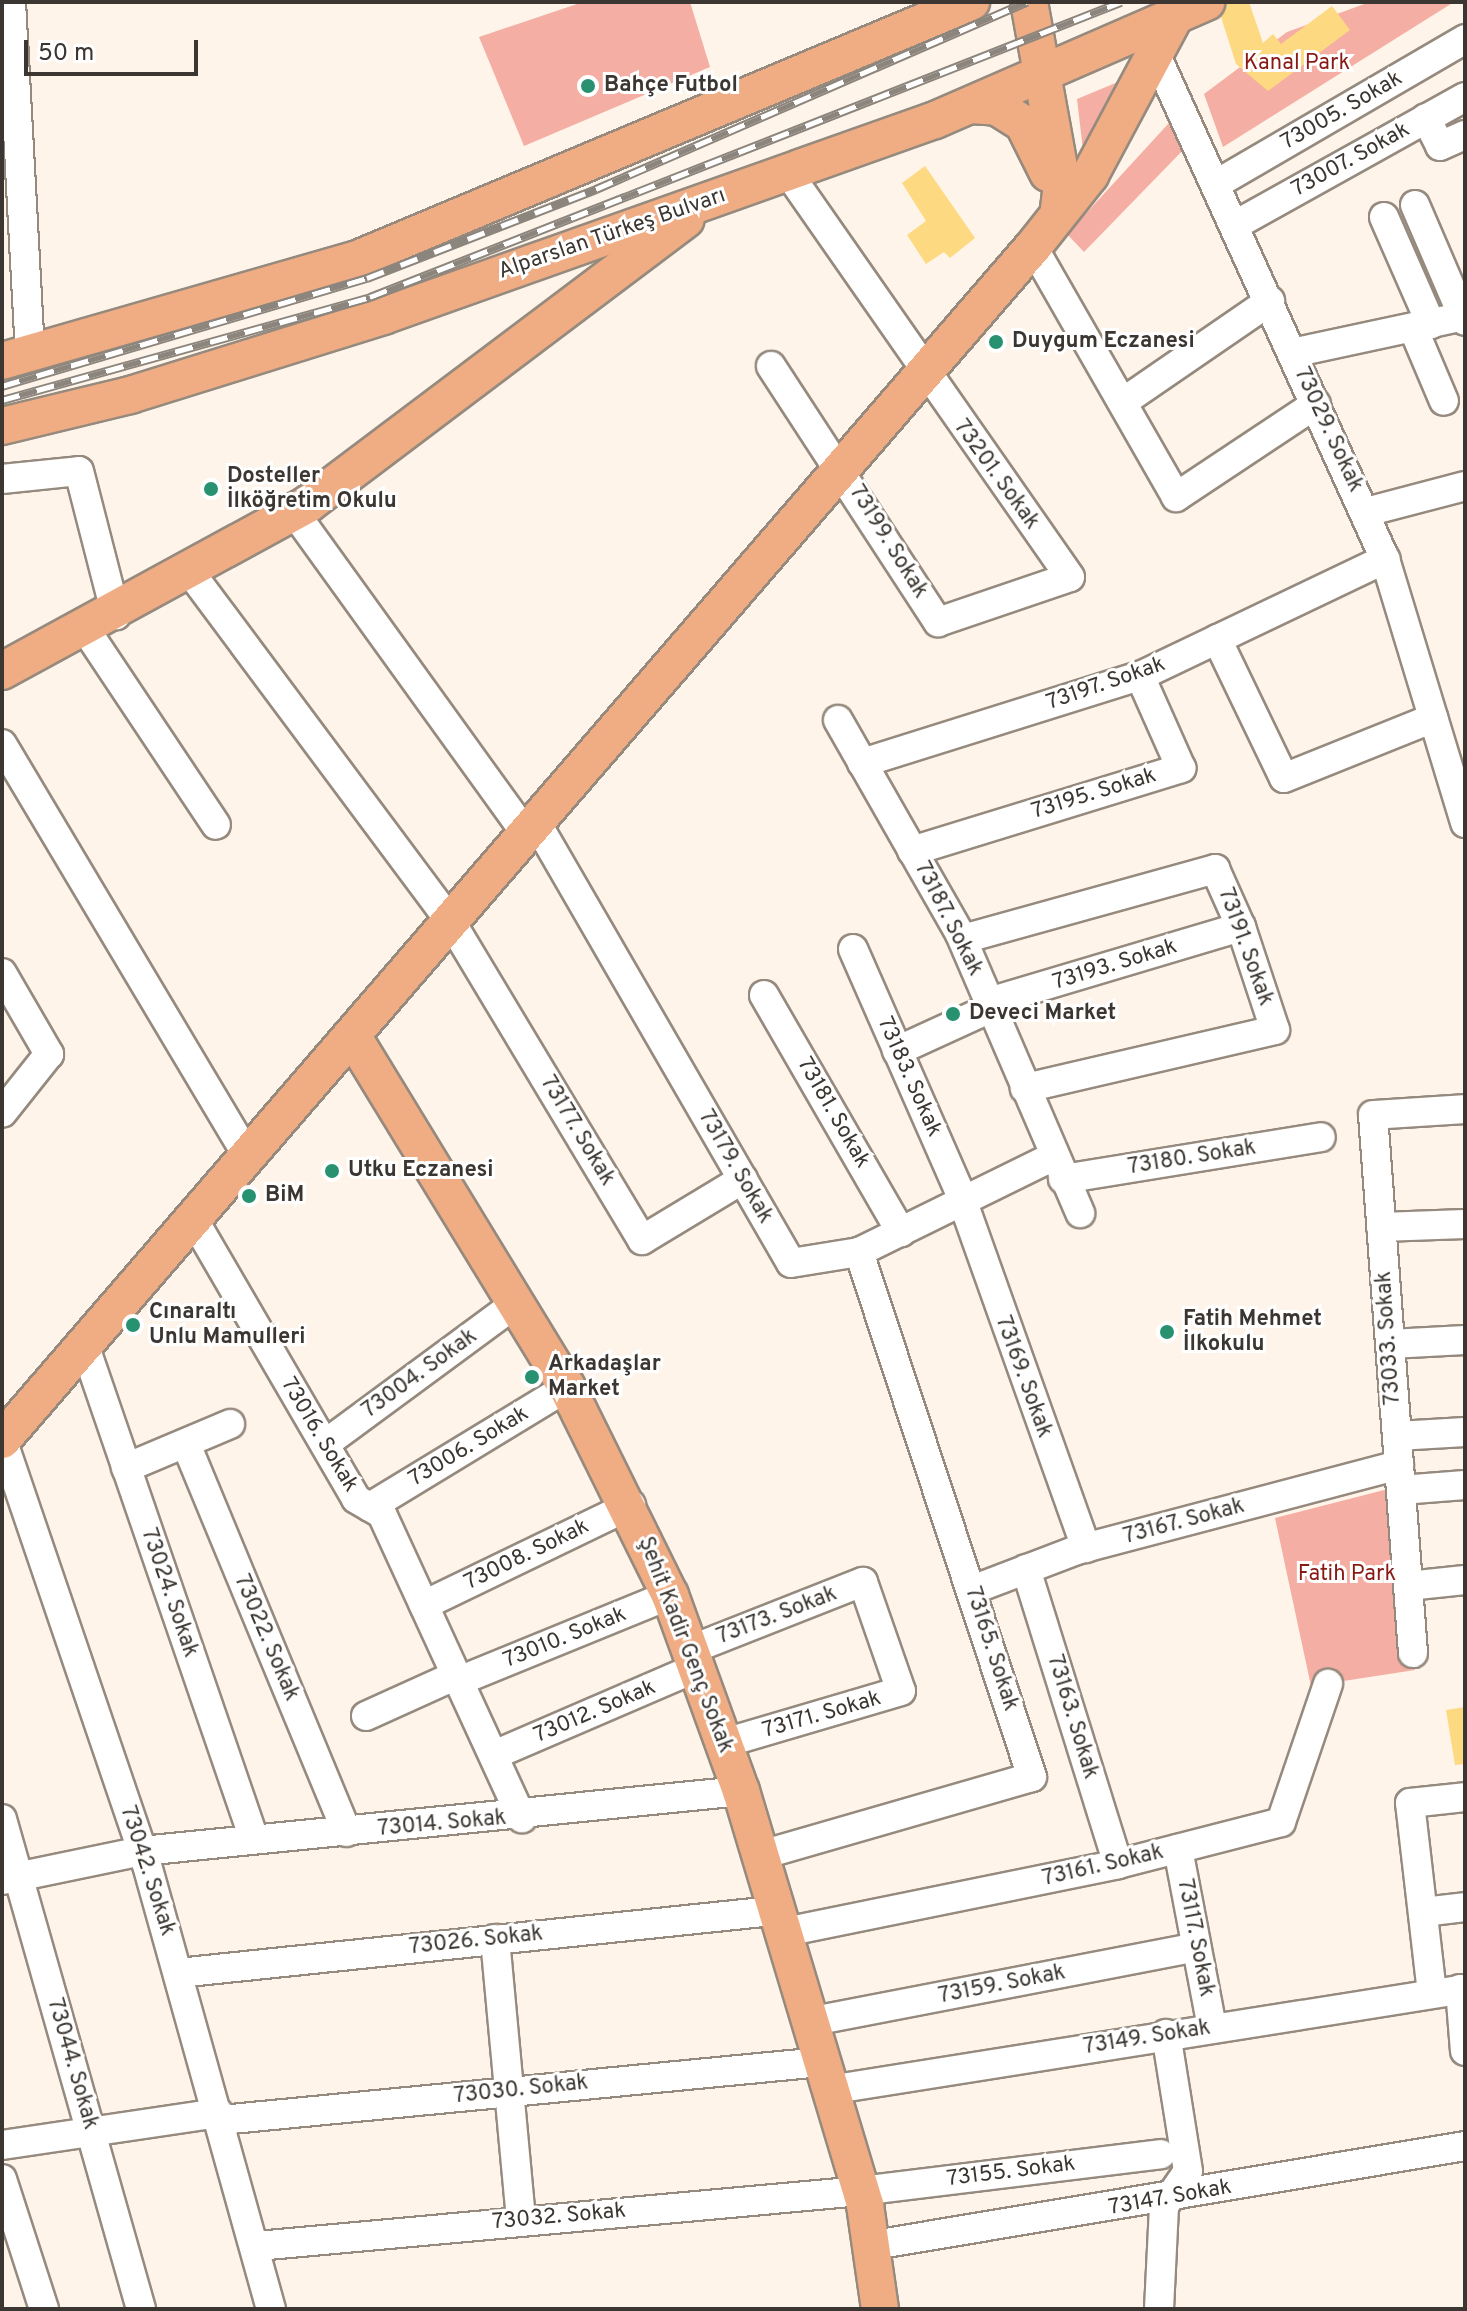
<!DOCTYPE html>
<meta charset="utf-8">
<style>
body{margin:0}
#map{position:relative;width:1467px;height:2311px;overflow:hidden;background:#fef4e9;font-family:Overpass,sans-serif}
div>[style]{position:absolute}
.green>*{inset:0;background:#f4aea3}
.building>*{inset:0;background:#fdda81}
.roads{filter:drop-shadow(2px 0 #968a7e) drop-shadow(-2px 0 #968a7e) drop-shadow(0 2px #968a7e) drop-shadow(0 -2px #968a7e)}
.minor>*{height:28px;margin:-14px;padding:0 14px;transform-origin:14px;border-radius:14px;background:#fff}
.major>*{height:36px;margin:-18px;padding:0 18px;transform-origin:18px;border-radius:18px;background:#f0ad84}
.rail>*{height:9px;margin-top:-4.5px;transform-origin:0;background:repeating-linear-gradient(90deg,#fff 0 18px,#8c857d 0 36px);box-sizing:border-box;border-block:2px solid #8c857d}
.dots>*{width:22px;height:22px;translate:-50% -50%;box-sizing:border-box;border:4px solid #fff;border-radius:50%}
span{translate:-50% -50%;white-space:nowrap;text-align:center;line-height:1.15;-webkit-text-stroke:6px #fff;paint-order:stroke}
.park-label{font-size:22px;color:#871a14}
.poi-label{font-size:22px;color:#3b3631;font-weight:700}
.left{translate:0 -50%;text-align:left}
.street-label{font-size:22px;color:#3b3631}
.frame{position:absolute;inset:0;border:4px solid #3b3631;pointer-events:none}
.scale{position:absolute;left:24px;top:40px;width:174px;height:36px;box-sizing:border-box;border:4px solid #3b3631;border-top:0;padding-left:10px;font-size:24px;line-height:28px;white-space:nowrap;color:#3b3631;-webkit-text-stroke:6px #fff;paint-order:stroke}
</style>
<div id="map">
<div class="green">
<div style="clip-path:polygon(583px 2px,690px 2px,710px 67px,524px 146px,479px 37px)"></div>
<div style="clip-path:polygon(1370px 2px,1454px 2px,1223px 147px,1204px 94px,1287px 32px)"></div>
<div style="clip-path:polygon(1171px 60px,1083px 150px,1077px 99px)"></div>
<div style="clip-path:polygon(1180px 111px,1186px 147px,1084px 252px,1067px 234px)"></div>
<div style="clip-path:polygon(1396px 1487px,1415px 1670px,1311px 1686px,1275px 1518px)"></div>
</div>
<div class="building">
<div style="clip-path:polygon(1228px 2px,1249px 2px,1263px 43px,1273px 34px,1281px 44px,1332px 6px,1350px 30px,1268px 91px,1236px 64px,1221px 17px)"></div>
<div style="clip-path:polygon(925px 166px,975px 238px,950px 258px,944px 252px,926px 264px,907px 235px,926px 221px,902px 183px)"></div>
<div style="clip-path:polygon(1465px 1707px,1465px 1764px,1455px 1765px,1446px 1710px)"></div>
</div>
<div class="roads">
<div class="minor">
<div style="left:11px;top:2px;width:352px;rotate:86.9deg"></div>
<div style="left:1154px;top:51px;width:558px;rotate:65.55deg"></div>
<div style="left:1385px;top:559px;width:276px;rotate:73.1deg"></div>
<div style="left:1426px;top:118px;width:31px;rotate:63deg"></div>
<div style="left:1440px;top:146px;width:27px;rotate:-24deg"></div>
<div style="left:1218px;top:183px;width:286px;rotate:-30.2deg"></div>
<div style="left:1415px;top:205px;width:126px;rotate:66.7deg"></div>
<div style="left:1384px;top:217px;width:117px;rotate:66.3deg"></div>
<div style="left:1237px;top:224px;width:261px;rotate:-29.1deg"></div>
<div style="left:1033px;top:247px;width:288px;rotate:60.2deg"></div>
<div style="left:1176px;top:497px;width:168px;rotate:-33.6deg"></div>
<div style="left:1413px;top:328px;width:79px;rotate:67deg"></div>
<div style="left:1292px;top:353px;width:177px;rotate:-12.1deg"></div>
<div style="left:771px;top:366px;width:306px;rotate:56.9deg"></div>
<div style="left:938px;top:622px;width:139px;rotate:-18.8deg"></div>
<div style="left:1070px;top:577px;width:494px;rotate:-124.9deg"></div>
<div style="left:1126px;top:400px;width:175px;rotate:-34.5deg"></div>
<div style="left:2px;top:479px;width:77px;rotate:-5.9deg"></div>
<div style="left:79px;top:471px;width:149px;rotate:75.6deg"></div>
<div style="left:294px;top:512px;width:397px;rotate:54.2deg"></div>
<div style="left:1366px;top:512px;width:102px;rotate:-14.7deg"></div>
<div style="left:190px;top:572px;width:437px;rotate:53.3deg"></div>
<div style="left:451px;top:922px;width:371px;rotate:59deg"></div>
<div style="left:642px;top:1240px;width:118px;rotate:-31.1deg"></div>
<div style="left:86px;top:630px;width:234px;rotate:56.3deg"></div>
<div style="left:1217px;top:639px;width:154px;rotate:64.3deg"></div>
<div style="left:1284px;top:778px;width:161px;rotate:-21.9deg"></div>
<div style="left:838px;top:720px;width:246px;rotate:60.3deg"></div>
<div style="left:960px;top:934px;width:304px;rotate:66.7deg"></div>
<div style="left:2px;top:744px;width:483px;rotate:59.2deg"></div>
<div style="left:862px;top:763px;width:291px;rotate:-17.4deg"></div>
<div style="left:1140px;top:676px;width:272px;rotate:-25.5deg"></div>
<div style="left:536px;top:822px;width:509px;rotate:59.96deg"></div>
<div style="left:791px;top:1263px;width:69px;rotate:-9.2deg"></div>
<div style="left:859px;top:1252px;width:217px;rotate:-26.2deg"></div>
<div style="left:912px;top:851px;width:282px;rotate:-17.1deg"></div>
<div style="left:1181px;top:768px;width:101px;rotate:-114deg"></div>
<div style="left:963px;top:939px;width:262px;rotate:-15.5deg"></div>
<div style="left:1215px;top:869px;width:64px;rotate:65.9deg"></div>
<div style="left:1241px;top:927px;width:108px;rotate:71.7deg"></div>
<div style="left:1275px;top:1030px;width:257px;rotate:166.9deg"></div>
<div style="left:853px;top:949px;width:264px;rotate:66.3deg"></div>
<div style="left:959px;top:1191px;width:379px;rotate:70.4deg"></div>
<div style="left:2px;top:973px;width:94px;rotate:59.9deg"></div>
<div style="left:49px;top:1054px;width:75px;rotate:128.5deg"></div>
<div style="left:764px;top:995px;width:274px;rotate:60deg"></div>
<div style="left:989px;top:1002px;width:263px;rotate:-16.6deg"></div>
<div style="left:897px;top:1051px;width:103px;rotate:-24.6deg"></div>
<div style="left:1063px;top:1179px;width:261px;rotate:-9.2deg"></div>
<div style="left:195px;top:1222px;width:320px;rotate:59.8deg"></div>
<div style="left:356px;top:1499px;width:30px;rotate:30deg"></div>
<div style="left:382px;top:1514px;width:335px;rotate:65.3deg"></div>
<div style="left:1381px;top:1227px;width:84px;rotate:-2deg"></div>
<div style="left:1390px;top:1344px;width:75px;rotate:-3.1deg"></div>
<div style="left:85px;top:1347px;width:520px;rotate:71.04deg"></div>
<div style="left:1397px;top:1436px;width:68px;rotate:-3.4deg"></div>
<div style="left:2px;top:1439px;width:450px;rotate:71.2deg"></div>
<div style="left:147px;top:1865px;width:461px;rotate:74.4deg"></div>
<div style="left:186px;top:1444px;width:420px;rotate:67.5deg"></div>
<div style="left:325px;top:1444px;width:237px;rotate:-36.4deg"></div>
<div style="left:126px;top:1468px;width:113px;rotate:-22.9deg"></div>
<div style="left:1401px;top:1490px;width:64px;rotate:-4.5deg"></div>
<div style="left:370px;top:1507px;width:231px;rotate:-31.3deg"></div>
<div style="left:1026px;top:1569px;width:309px;rotate:72.7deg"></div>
<div style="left:1408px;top:1586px;width:57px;rotate:-6deg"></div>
<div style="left:972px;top:1590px;width:112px;rotate:-20.9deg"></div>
<div style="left:1077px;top:1550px;width:333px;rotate:-14.8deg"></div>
<div style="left:424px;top:1605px;width:230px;rotate:-25.8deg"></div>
<div style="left:690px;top:1650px;width:186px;rotate:-21.5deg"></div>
<div style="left:863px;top:1582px;width:115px;rotate:70.8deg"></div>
<div style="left:901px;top:1691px;width:184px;rotate:163.6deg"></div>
<div style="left:1413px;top:1653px;width:539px;rotate:-94.25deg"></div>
<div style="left:1373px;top:1115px;width:92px;rotate:-3.7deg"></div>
<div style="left:459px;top:1681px;width:228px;rotate:-22.2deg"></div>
<div style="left:366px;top:1716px;width:100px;rotate:-24.3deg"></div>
<div style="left:494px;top:1755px;width:220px;rotate:-23.3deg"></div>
<div style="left:2px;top:1819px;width:509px;rotate:74.16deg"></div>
<div style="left:1178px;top:1849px;width:181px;rotate:79.2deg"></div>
<div style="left:758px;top:1856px;width:285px;rotate:-16.1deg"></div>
<div style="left:1032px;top:1777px;width:553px;rotate:-108.24deg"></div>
<div style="left:2px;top:1880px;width:143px;rotate:-11.7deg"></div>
<div style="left:142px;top:1851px;width:602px;rotate:-5.72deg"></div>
<div style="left:1423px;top:1912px;width:42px;rotate:-6.8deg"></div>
<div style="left:780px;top:1933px;width:345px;rotate:-11.5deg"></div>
<div style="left:1118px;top:1864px;width:168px;rotate:-14.4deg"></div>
<div style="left:1281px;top:1822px;width:146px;rotate:-71.2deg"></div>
<div style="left:495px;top:1939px;width:283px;rotate:84.7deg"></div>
<div style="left:178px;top:1973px;width:598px;rotate:-5.95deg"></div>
<div style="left:1460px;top:1989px;width:62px;rotate:85.4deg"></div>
<div style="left:1432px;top:1993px;width:191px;rotate:-96.6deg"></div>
<div style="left:1410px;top:1803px;width:55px;rotate:-6.2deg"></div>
<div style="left:808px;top:2022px;width:395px;rotate:-10.9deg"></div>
<div style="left:829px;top:2090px;width:644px;rotate:-9.02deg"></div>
<div style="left:221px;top:2120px;width:603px;rotate:-5.52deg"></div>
<div style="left:2px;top:2145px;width:219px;rotate:-8.4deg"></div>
<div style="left:2px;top:2179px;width:137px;rotate:72.1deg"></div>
<div style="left:874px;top:2245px;width:599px;rotate:-9.51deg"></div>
<div style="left:257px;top:2246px;width:606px;rotate:-5.2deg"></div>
<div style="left:861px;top:2191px;width:302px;rotate:-7deg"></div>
<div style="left:1159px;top:2309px;width:103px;rotate:-87.2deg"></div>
<div style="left:1164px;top:2206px;width:42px;rotate:-55.6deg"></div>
<div style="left:1188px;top:2171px;width:139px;rotate:-99.1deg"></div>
</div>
<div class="major">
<div style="left:1029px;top:2px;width:185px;rotate:79.7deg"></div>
<div style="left:1062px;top:184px;width:25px;rotate:97deg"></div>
<div style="left:971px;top:105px;width:26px;rotate:4deg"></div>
<div style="left:997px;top:107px;width:31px;rotate:32deg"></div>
<div style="left:1023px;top:123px;width:56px;rotate:63.4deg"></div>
<div style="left:2px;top:361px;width:367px;rotate:-16deg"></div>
<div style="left:355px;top:260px;width:668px;rotate:-22.73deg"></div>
<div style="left:2px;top:426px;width:132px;rotate:-13.6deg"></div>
<div style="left:130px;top:395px;width:265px;rotate:-17.3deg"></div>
<div style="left:383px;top:316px;width:586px;rotate:-19.55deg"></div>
<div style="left:935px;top:120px;width:296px;rotate:-23.5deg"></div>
<div style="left:2px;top:671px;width:349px;rotate:-28.6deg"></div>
<div style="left:308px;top:504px;width:473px;rotate:-37deg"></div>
<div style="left:353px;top:1037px;width:410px;rotate:58.6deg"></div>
<div style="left:567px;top:1387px;width:232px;rotate:63.7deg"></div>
<div style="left:670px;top:1595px;width:208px;rotate:70.1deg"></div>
<div style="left:741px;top:1791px;width:432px;rotate:73.3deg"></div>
<div style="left:865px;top:2205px;width:105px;rotate:81.8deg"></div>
<div style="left:2px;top:1440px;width:1577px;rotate:-49.17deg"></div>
<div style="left:1033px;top:247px;width:92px;rotate:-51.6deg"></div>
<div style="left:1090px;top:175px;width:183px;rotate:-61.9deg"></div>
</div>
</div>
<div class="rail">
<div style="left:2px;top:386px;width:381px;rotate:-16.5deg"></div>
<div style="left:367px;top:278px;width:246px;rotate:-21.2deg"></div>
<div style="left:596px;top:189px;width:470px;rotate:-23.5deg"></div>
<div style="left:2px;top:400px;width:382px;rotate:-15.6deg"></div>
<div style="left:370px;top:297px;width:807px;rotate:-21.45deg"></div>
</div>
<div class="dots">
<div style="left:588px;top:86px;background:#279170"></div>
<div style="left:996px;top:342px;background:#279170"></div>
<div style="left:211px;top:489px;background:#279170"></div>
<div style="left:953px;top:1014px;background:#279170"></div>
<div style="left:332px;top:1171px;background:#279170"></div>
<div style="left:249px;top:1196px;background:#279170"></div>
<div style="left:133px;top:1325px;background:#279170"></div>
<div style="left:1167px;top:1332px;background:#279170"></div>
<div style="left:532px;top:1377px;background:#279170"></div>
</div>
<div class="park-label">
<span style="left:1297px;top:64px">Kanal Park</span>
<span style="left:1347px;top:1575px">Fatih Park</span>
</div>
<div class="poi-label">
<span class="left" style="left:604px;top:86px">Bahçe Futbol</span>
<span class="left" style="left:1012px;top:342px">Duygum Eczanesi</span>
<span class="left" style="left:227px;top:489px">Dosteller<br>İlköğretim Okulu</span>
<span class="left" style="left:969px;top:1014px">Deveci Market</span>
<span class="left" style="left:348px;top:1171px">Utku Eczanesi</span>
<span class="left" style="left:265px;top:1196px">BiM</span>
<span class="left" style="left:149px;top:1325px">Cınaraltı<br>Unlu Mamulleri</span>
<span class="left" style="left:1183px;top:1332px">Fatih Mehmet<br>İlkokulu</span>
<span class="left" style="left:548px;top:1377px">Arkadaşlar<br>Market</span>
</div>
<div class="street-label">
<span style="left:1342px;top:111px;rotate:-30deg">73005. Sokak</span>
<span style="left:1351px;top:160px;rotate:-29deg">73007. Sokak</span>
<span style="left:612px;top:234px;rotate:-19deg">Alparslan Türkeş Bulvarı</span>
<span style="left:1328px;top:430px;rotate:65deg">73029. Sokak</span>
<span style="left:996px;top:475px;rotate:54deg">73201. Sokak</span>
<span style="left:888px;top:542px;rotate:58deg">73199. Sokak</span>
<span style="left:1106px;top:684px;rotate:-19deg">73197. Sokak</span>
<span style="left:1094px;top:794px;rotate:-17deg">73195. Sokak</span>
<span style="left:948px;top:919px;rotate:63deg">73187. Sokak</span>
<span style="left:1245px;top:947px;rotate:70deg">73191. Sokak</span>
<span style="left:1115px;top:965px;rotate:-17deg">73193. Sokak</span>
<span style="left:909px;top:1077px;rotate:66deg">73183. Sokak</span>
<span style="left:833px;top:1113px;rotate:60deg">73181. Sokak</span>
<span style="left:577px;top:1131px;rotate:59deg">73177. Sokak</span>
<span style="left:1192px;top:1158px;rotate:-9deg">73180. Sokak</span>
<span style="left:735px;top:1167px;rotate:60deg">73179. Sokak</span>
<span style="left:1389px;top:1338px;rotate:-94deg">73033. Sokak</span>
<span style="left:420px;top:1374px;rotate:-36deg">73004. Sokak</span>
<span style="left:1023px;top:1377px;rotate:70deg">73169. Sokak</span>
<span style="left:319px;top:1435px;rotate:59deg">73016. Sokak</span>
<span style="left:469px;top:1447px;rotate:-31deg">73006. Sokak</span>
<span style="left:1184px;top:1522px;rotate:-15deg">73167. Sokak</span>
<span style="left:527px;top:1555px;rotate:-26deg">73008. Sokak</span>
<span style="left:169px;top:1593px;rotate:71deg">73024. Sokak</span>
<span style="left:777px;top:1616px;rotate:-21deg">73173. Sokak</span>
<span style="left:266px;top:1638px;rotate:67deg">73022. Sokak</span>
<span style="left:565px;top:1638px;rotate:-22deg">73010. Sokak</span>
<span style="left:685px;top:1645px;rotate:69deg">Şehit Kadir Genç Sokak</span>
<span style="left:991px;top:1649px;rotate:72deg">73165. Sokak</span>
<span style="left:595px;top:1712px;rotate:-23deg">73012. Sokak</span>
<span style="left:822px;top:1715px;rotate:-16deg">73171. Sokak</span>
<span style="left:1072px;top:1717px;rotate:73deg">73163. Sokak</span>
<span style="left:442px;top:1824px;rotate:-5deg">73014. Sokak</span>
<span style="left:1103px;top:1866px;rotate:-13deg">73161. Sokak</span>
<span style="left:147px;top:1871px;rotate:72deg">73042. Sokak</span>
<span style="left:1195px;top:1938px;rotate:79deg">73117. Sokak</span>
<span style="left:476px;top:1941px;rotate:-6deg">73026. Sokak</span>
<span style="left:1002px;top:1985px;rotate:-11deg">73159. Sokak</span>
<span style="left:1147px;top:2038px;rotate:-9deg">73149. Sokak</span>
<span style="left:72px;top:2064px;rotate:74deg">73044. Sokak</span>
<span style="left:521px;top:2090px;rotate:-6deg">73030. Sokak</span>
<span style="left:1011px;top:2172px;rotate:-7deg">73155. Sokak</span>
<span style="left:1170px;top:2198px;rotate:-10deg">73147. Sokak</span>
<span style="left:559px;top:2217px;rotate:-5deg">73032. Sokak</span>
</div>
<div class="frame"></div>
<div class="scale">50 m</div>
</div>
